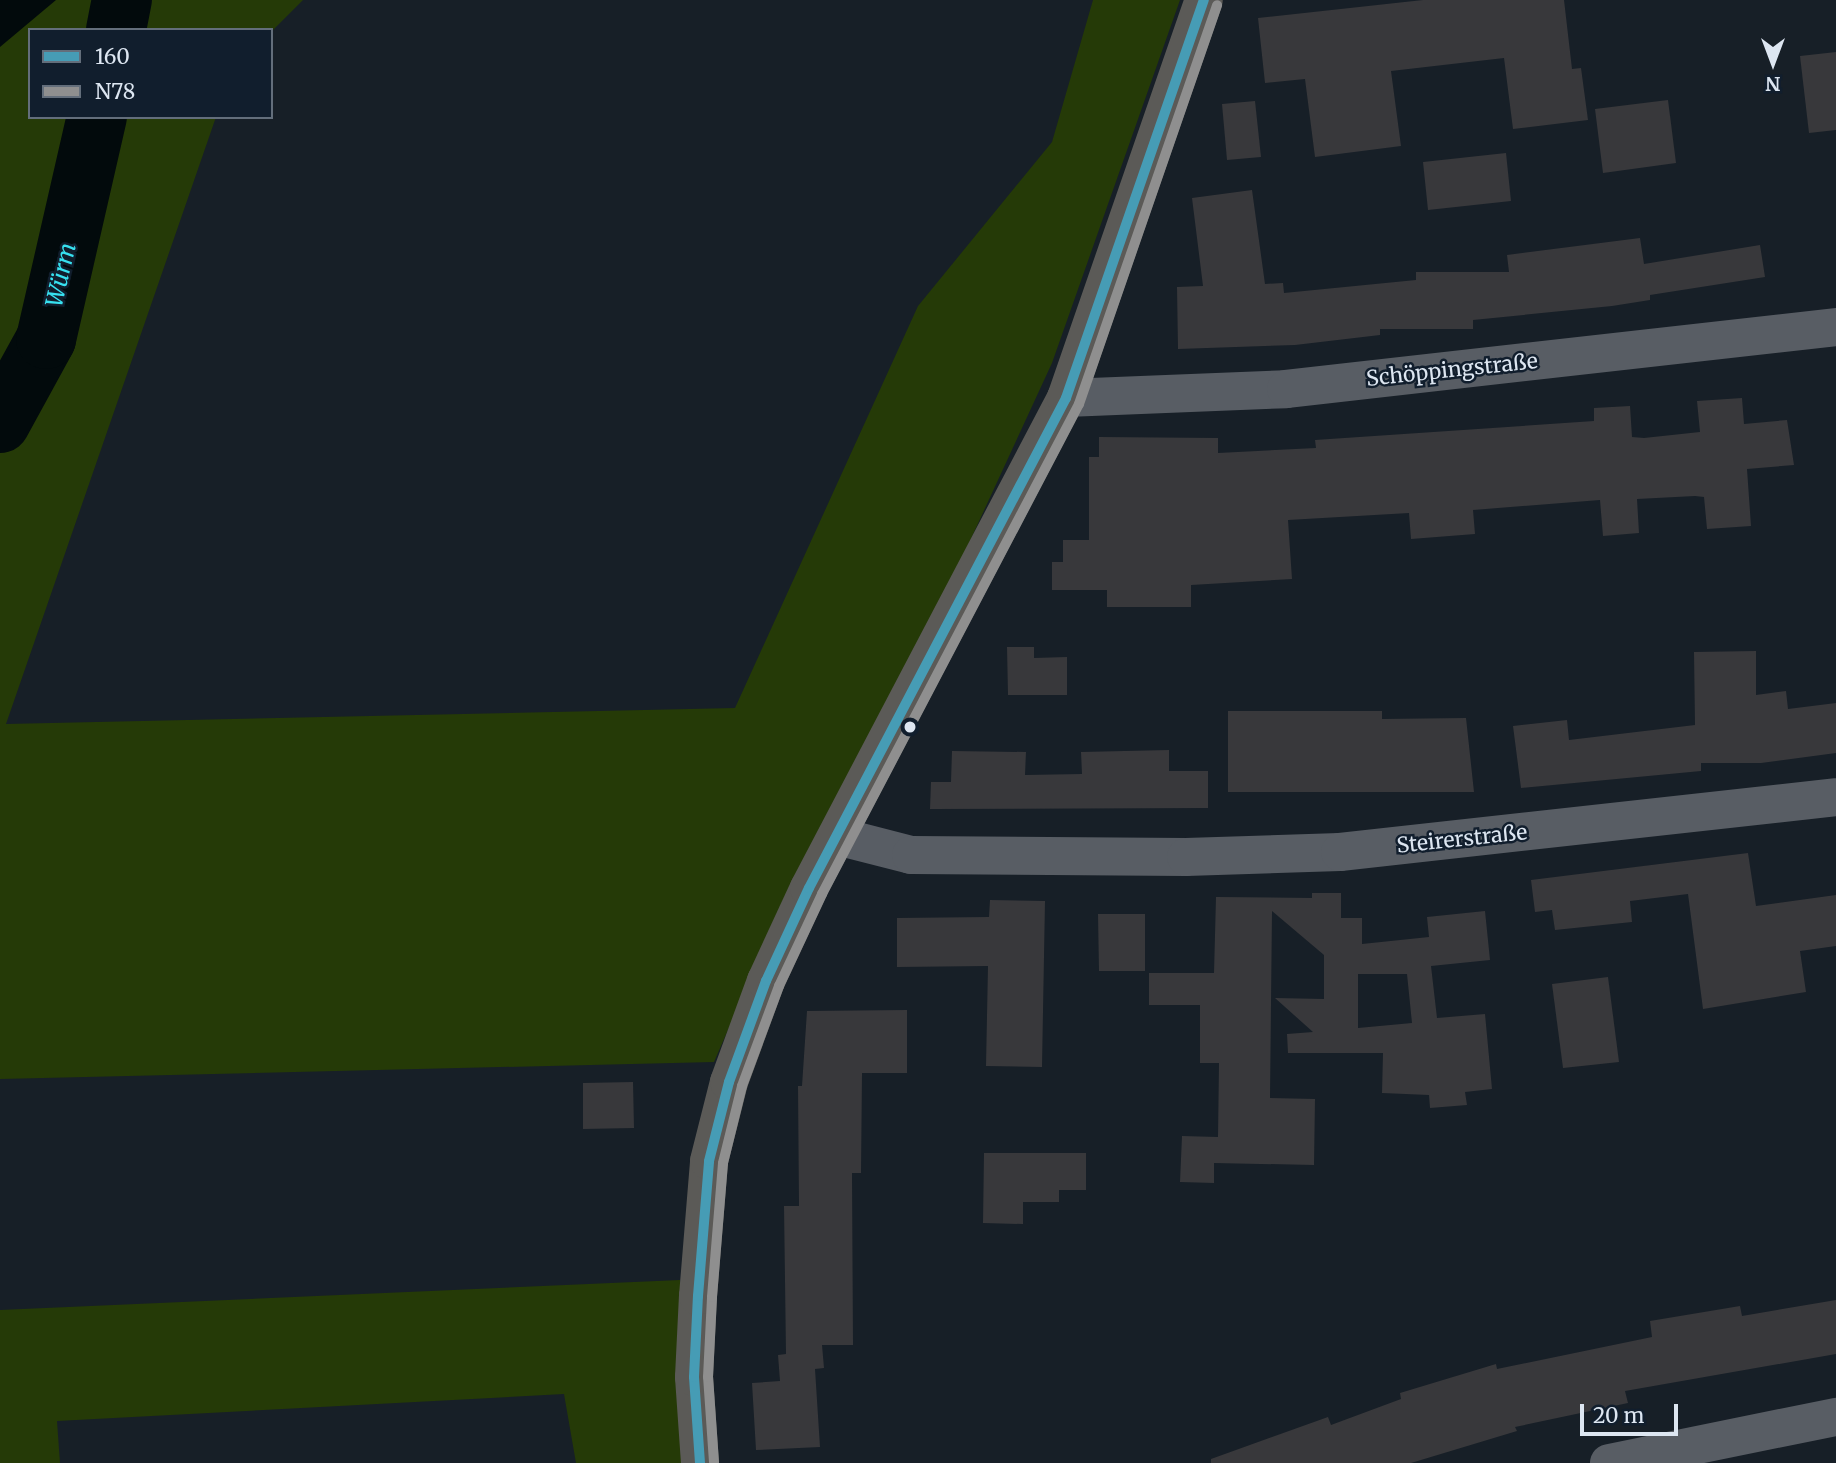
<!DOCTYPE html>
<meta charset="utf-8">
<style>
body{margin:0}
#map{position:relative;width:1836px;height:1463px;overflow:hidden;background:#171f27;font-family:Merriweather,serif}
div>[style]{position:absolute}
.green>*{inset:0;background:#253a07}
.water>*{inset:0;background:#020a0c}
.stream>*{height:10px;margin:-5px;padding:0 5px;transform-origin:5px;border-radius:5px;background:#020a0c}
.river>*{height:60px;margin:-30px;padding:0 30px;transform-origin:30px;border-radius:30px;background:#020a0c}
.building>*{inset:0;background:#38383b}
.minor>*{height:38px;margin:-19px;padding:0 19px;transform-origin:19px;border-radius:19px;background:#585d64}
.major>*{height:38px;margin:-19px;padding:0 19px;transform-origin:19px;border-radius:19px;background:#5b5a57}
.bus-1>*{height:10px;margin:-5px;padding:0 5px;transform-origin:5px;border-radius:5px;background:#469cb5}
.bus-2>*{height:10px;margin:-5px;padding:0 5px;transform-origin:5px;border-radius:5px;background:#8f8f8f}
.dots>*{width:19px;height:19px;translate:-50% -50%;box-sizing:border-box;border:4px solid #111e2d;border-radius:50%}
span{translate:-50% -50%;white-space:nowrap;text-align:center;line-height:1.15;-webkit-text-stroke:5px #111e2d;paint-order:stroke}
.street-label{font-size:21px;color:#dde6f1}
.water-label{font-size:23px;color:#37e1f0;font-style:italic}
.legend{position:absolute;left:28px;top:28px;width:245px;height:91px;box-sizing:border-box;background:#111e2d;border:2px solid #636e7b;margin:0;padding:9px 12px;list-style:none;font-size:21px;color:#dde6f1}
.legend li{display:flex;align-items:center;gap:14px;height:35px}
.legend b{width:35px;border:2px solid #636e7b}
.north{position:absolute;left:1738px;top:28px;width:70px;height:70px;-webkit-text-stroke:5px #111e2d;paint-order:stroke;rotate:180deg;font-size:19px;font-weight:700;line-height:28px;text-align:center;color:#dde6f1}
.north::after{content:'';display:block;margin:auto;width:24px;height:32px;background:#dde6f1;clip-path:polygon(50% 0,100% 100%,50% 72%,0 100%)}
.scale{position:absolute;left:1580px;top:1404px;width:98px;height:32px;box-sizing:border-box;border:4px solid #dde6f1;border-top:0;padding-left:9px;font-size:21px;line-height:24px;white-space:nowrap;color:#dde6f1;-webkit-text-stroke:5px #111e2d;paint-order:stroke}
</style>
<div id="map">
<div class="green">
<div style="clip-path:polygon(0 0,303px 0,271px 32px,30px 30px,30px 117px,216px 117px,6px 724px,735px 708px,918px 306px,1052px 142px,1093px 0,1180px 0,1052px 363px,945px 595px,794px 878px,714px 1062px,0 1079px)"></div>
<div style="clip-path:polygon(680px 1280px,684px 1463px,576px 1463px,564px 1394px,57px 1421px,60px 1463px,0 1463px,0 1310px)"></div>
</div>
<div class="water">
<div style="clip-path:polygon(0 0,56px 0,0 47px)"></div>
</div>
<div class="stream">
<div style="left:120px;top:0;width:1px"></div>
</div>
<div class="river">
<div style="left:116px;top:30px;width:31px;rotate:-79deg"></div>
<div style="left:0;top:423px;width:96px;rotate:-61.3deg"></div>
<div style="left:46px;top:339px;width:228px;rotate:-77.1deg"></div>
</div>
<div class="building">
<div style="clip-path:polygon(1423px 0,1564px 0,1572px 69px,1581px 68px,1588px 120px,1513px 129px,1504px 58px,1391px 71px,1401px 146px,1315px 157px,1305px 79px,1265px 83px,1258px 18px)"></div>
<div style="clip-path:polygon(1836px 52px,1836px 130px,1809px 133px,1800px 56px)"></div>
<div style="clip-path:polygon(1668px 100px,1676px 163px,1603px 173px,1595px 109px)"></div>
<div style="clip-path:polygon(1255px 101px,1261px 157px,1227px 160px,1222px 104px)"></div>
<div style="clip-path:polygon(1506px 153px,1511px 201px,1428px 210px,1423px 162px)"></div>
<div style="clip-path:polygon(1252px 190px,1265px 284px,1283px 283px,1284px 293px,1416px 280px,1416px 272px,1509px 272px,1507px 255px,1640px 238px,1644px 264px,1760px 245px,1765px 277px,1650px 295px,1650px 300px,1612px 306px,1473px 320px,1473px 329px,1380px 329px,1380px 335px,1295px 345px,1178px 349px,1177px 287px,1203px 286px,1192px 198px)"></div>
<div style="clip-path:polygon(1742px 398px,1744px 424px,1787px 420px,1794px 465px,1747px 469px,1751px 526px,1707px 529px,1704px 497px,1695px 496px,1637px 499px,1639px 533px,1603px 536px,1600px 500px,1473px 510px,1475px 534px,1411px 539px,1409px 513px,1288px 520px,1292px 579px,1191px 585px,1191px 607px,1107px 607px,1107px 590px,1052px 590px,1052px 562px,1063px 562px,1063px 540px,1089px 540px,1089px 457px,1099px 457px,1099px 437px,1218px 438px,1218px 453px,1316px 448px,1315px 440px,1594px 421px,1594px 408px,1630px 406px,1632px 437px,1644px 438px,1700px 432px,1697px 401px)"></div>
<div style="clip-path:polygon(1007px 647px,1034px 647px,1034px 658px,1067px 657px,1067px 695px,1008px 695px)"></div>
<div style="clip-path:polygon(1756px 651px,1756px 695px,1786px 691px,1788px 709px,1836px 703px,1836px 753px,1761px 763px,1701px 763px,1701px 771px,1521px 788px,1513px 726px,1567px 720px,1569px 740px,1695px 725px,1694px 652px)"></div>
<div style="clip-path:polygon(1228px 711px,1382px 711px,1382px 719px,1466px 718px,1474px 792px,1228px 792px)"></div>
<div style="clip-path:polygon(1169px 750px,1169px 771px,1208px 771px,1208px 808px,930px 809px,931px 782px,951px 782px,952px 751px,1026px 752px,1025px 775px,1082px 774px,1081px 752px)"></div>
<div style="clip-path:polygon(1748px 853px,1756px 906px,1836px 895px,1836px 946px,1800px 951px,1806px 992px,1703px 1009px,1688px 894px,1630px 901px,1632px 922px,1555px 930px,1552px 910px,1535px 912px,1531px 880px)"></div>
<div style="clip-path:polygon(evenodd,1312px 893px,1341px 893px,1341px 918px,1362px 918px,1362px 944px,1429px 937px,1427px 917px,1485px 911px,1490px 960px,1431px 966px,1437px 1018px,1485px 1014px,1492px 1089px,1465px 1092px,1467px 1105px,1430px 1108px,1429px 1095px,1382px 1093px,1383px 1053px,1288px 1053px,1287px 1034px,1313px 1032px,1275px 998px,1324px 999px,1324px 955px,1272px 911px,1270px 1098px,1315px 1099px,1314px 1165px,1214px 1163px,1214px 1183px,1180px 1182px,1182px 1136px,1218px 1137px,1219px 1063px,1200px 1063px,1200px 1005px,1149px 1005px,1149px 973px,1214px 973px,1216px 897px,1312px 898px,1312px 893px,1358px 974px,1407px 974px,1412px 1023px,1358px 1028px,1358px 974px)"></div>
<div style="clip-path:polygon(990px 900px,1045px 901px,1042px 1067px,986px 1066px,988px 966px,897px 967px,897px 918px,989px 917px)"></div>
<div style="clip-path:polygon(1098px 914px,1145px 914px,1145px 971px,1099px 971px)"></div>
<div style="clip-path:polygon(1608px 977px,1619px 1062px,1563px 1068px,1552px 984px)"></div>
<div style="clip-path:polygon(907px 1010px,907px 1073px,862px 1073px,861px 1173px,852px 1173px,853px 1345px,822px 1345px,824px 1368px,815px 1369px,820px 1447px,756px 1450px,752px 1383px,780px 1381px,778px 1355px,786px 1354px,784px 1206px,799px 1206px,798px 1086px,802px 1086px,807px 1011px)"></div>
<div style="clip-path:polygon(633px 1082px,634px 1128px,583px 1129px,583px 1083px)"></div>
<div style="clip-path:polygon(984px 1153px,1086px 1153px,1086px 1190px,1059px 1190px,1059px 1202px,1023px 1202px,1023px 1224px,983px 1223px)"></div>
<div style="clip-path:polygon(1836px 1300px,1836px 1354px,1625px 1391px,1628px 1403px,1515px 1427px,1517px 1431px,1411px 1463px,1211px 1463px,1211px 1459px,1328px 1417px,1331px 1425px,1401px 1399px,1400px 1393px,1496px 1364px,1497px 1369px,1652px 1337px,1650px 1321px,1740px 1306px,1742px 1316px)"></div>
</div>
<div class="minor">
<div style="left:1066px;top:398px;width:220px;rotate:-2.3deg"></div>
<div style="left:1286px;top:389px;width:553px;rotate:-6.43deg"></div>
<div style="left:837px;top:836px;width:76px;rotate:14.4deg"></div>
<div style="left:911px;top:855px;width:275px;rotate:0.4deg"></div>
<div style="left:1186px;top:857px;width:154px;rotate:-1.9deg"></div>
<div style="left:1340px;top:852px;width:499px;rotate:-6.3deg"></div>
<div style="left:1609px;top:1463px;width:232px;rotate:-11.5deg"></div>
</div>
<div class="major">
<div style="left:700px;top:1463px;width:86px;rotate:-94deg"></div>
<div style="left:694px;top:1377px;width:81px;rotate:-87.2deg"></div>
<div style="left:698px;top:1296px;width:135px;rotate:-85.3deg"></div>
<div style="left:709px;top:1161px;width:81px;rotate:-75.8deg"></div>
<div style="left:729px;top:1082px;width:108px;rotate:-69.9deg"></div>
<div style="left:766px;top:981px;width:102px;rotate:-65.2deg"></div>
<div style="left:809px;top:888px;width:553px;rotate:-62.32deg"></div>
<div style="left:1066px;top:398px;width:421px;rotate:-70.9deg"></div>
</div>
<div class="bus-1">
<div style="left:700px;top:1463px;width:86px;rotate:-94deg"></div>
<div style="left:694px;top:1377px;width:81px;rotate:-87.2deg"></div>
<div style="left:698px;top:1296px;width:135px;rotate:-85.3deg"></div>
<div style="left:709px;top:1161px;width:81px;rotate:-75.8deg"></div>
<div style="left:729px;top:1082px;width:108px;rotate:-69.9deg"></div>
<div style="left:766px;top:981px;width:102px;rotate:-65.2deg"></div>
<div style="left:809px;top:888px;width:553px;rotate:-62.32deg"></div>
<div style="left:1066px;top:398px;width:421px;rotate:-70.9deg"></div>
</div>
<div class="bus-2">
<div style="left:714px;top:1462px;width:85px;rotate:-94deg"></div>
<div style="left:708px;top:1377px;width:80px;rotate:-87.1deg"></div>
<div style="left:712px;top:1297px;width:134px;rotate:-85.3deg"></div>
<div style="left:723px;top:1163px;width:79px;rotate:-76.1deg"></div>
<div style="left:742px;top:1086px;width:107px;rotate:-69.7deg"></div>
<div style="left:779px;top:986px;width:102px;rotate:-64.9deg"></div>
<div style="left:822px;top:894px;width:553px;rotate:-62.32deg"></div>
<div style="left:1079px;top:404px;width:422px;rotate:-70.9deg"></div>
</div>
<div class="dots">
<div style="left:910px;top:727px;background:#dde6f1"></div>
</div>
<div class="street-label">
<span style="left:1452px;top:370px;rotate:-6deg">Schöppingstraße</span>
<span style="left:1462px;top:839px;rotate:-6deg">Steirerstraße</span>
</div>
<div class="water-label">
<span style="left:61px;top:275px;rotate:-77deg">Würm</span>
</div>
<ul class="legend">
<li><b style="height:9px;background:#469cb5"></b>160</li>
<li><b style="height:9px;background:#8f8f8f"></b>N78</li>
</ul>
<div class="north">N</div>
<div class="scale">20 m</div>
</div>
